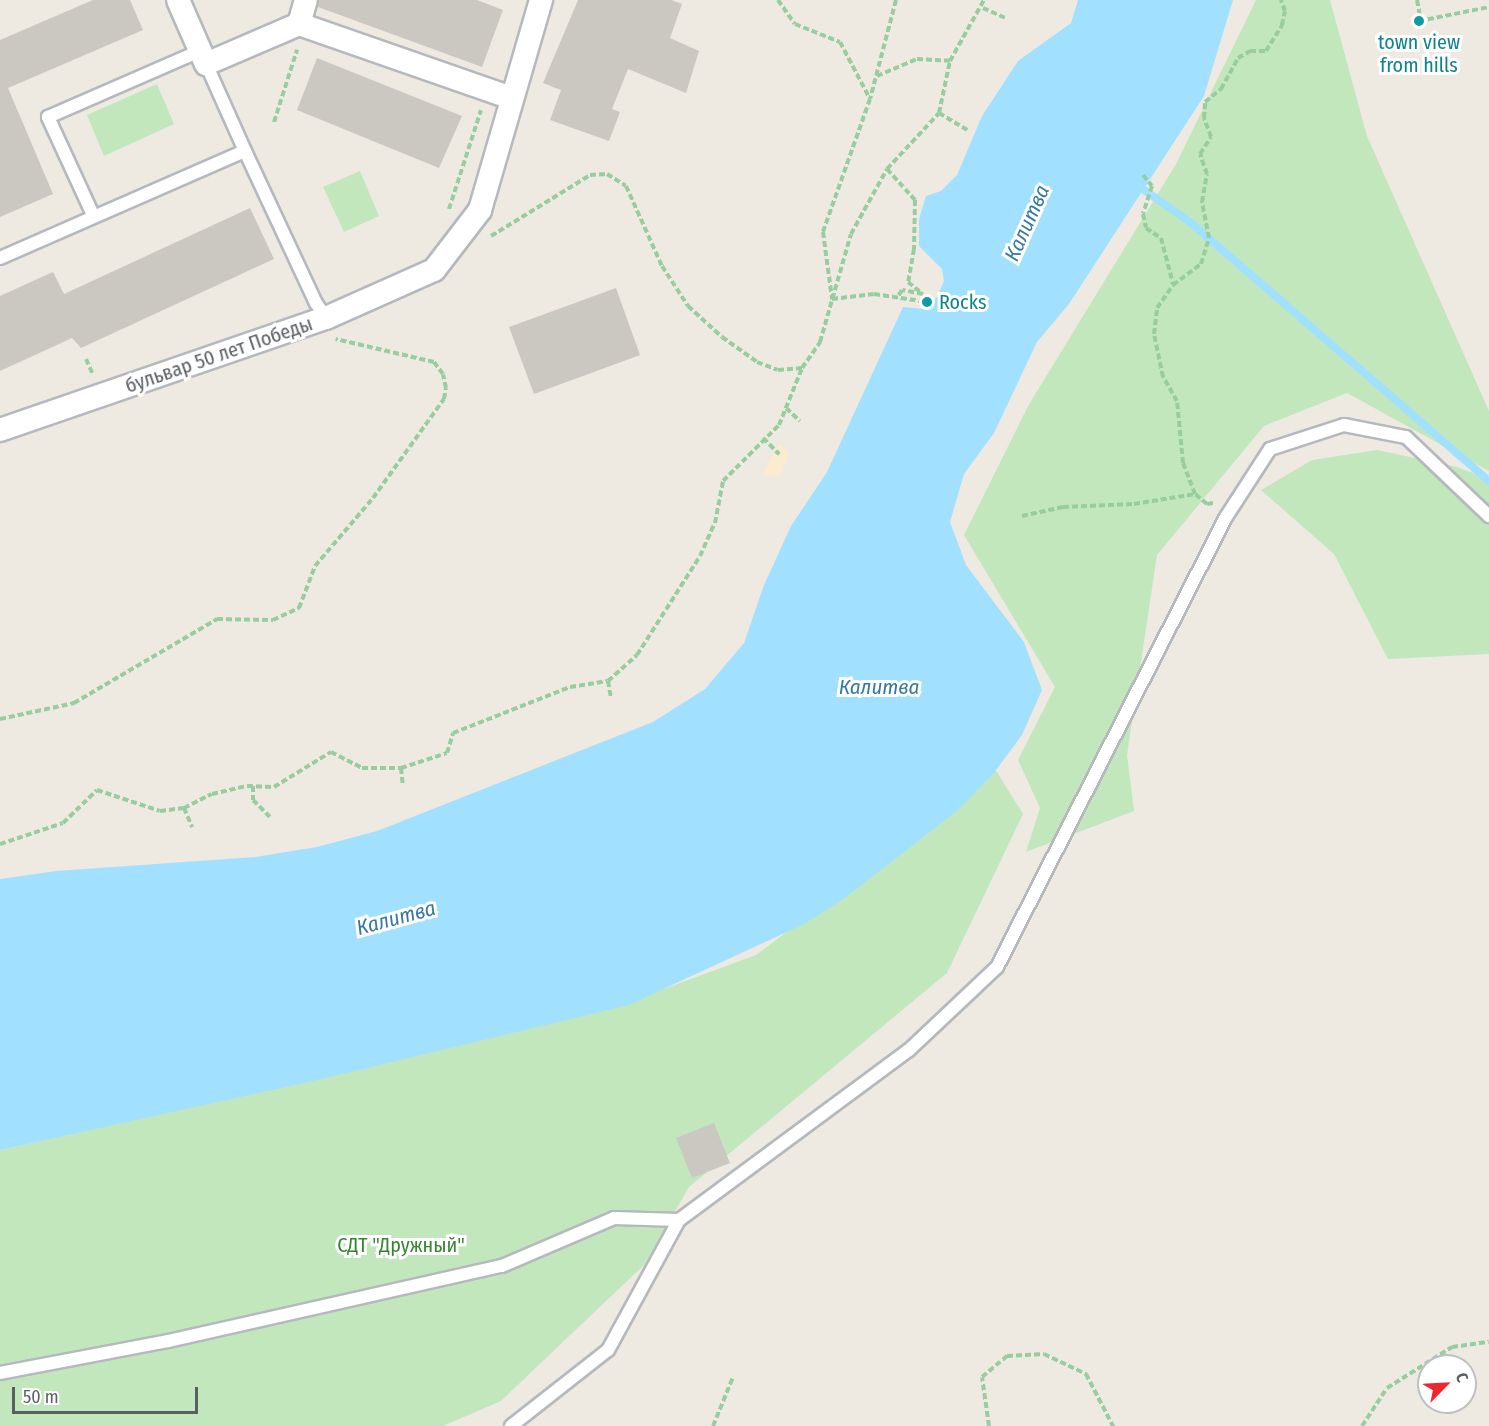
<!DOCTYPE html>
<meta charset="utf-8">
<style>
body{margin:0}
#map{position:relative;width:1489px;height:1426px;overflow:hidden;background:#eeeae2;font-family:"Fira Sans Condensed",sans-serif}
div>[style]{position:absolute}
.green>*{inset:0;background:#c2e7bd}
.sand>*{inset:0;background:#fceccf}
.water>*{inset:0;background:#a1e1ff}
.stream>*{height:8px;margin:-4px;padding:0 4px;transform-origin:4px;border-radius:4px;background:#a1e1ff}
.building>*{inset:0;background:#cbc7c1}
.path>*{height:4px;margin-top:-2px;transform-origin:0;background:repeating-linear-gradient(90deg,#98cda0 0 6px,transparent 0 9px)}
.roads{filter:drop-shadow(2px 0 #b5b9bd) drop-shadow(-2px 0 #b5b9bd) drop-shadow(0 2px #b5b9bd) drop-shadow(0 -2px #b5b9bd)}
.service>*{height:12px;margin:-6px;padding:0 6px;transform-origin:6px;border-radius:6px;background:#fff}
.minor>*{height:22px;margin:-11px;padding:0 11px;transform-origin:11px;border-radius:11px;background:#fff}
.dots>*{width:16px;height:16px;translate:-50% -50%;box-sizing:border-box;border:3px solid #fff;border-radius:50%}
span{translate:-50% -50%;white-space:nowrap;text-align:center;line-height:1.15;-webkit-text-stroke:6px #fff;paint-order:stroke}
.culture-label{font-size:20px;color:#0d838f}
.left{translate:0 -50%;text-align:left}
.street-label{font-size:20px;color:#5a5f64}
.park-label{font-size:20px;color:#368530}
.water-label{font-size:21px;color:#3578a3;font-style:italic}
.north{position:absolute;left:1417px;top:1354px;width:60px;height:60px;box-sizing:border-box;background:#fff;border:2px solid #bdbfc1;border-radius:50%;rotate:66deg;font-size:16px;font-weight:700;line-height:24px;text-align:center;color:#5a5f64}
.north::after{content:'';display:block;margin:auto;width:21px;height:27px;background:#f1252d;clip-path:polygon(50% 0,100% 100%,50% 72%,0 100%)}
.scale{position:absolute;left:12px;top:1387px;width:186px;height:27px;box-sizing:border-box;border:3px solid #5a5f64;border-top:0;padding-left:8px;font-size:18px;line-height:21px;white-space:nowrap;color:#5a5f64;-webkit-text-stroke:4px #fff;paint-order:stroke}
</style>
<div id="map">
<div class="green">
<div style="clip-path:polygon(1256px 0,1330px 0,1367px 136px,1489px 411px,1489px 471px,1347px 393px,1264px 426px,1157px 555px,1127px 755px,1134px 811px,1026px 852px,1040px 808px,1018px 760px,1055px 687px,964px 535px,1028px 406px,1176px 164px)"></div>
<div style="clip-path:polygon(157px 84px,174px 124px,104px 156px,87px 115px)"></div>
<div style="clip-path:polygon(360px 171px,379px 216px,344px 232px,323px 187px)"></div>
<div style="clip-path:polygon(1377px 450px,1457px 467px,1489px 479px,1489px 654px,1388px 659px,1334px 554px,1261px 490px,1312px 460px)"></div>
<div style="clip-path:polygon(987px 756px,1023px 814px,947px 973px,689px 1187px,644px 1265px,501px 1401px,443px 1426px,0 1426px,0 1150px,397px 1060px,631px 1001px,756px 955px,934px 821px)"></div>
</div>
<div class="sand">
<div style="clip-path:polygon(779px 444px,789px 452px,781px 475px,762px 476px)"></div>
</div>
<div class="water">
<div style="clip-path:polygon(1078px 0,1233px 0,1204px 96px,1069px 304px,1037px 342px,994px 433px,964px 474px,950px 522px,966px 565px,1024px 642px,1042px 690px,1022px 735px,993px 774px,958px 810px,842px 900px,802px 925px,629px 1005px,317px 1080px,0 1150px,0 879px,56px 871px,255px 857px,317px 847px,377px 831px,653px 722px,705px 689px,744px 643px,764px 585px,791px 526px,827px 472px,903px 307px,925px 309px,937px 297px,944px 281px,942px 269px,919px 246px,919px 219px,926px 196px,941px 191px,957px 175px,982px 116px,1018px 61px,1071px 23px)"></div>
</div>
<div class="stream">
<div style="left:1137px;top:185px;width:65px;rotate:34.9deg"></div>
<div style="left:1190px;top:222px;width:396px;rotate:40.9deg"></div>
</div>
<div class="building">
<div style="clip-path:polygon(93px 0,130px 0,143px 30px,8px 88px,53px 194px,0 217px,0 40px)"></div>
<div style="clip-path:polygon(319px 0,477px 0,503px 10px,482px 67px,318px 7px)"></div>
<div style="clip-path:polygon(578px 0,671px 0,682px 4px,670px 38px,699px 51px,686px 93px,628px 69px,612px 109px,620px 112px,609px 141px,550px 120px,561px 90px,543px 83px)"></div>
<div style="clip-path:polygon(317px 58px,462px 116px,439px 168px,297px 110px)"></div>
<div style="clip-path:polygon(250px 208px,274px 259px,81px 348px,72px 338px,0 371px,0 296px,53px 272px,64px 294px)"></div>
<div style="clip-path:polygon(616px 288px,640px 355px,534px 394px,509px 327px)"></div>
<div style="clip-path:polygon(714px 1123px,730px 1163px,692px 1178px,676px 1138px)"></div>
</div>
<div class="path">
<div style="left:778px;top:0;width:29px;rotate:55deg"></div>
<div style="left:795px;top:24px;width:48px;rotate:21.8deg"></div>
<div style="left:840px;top:42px;width:64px;rotate:62.2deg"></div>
<div style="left:896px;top:0;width:102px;rotate:104.7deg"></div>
<div style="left:870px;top:99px;width:141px;rotate:109.5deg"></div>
<div style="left:823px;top:232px;width:68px;rotate:82.3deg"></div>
<div style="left:832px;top:299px;width:42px;rotate:-6.8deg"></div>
<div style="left:874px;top:294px;width:54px;rotate:8.6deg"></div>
<div style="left:1417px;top:0;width:20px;rotate:79deg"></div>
<div style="left:983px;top:8px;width:24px;rotate:24deg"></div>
<div style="left:1419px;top:21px;width:71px;rotate:-11.3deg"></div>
<div style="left:877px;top:76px;width:43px;rotate:-23deg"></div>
<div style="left:917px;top:59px;width:33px;rotate:3deg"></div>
<div style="left:939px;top:113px;width:33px;rotate:31deg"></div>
<div style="left:274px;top:122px;width:76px;rotate:-72.3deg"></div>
<div style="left:887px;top:169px;width:42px;rotate:47.9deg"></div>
<div style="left:915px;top:200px;width:49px;rotate:91.2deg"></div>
<div style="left:914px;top:249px;width:34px;rotate:100deg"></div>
<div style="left:908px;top:282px;width:19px;rotate:39deg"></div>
<div style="left:923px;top:294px;width:21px;rotate:-169deg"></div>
<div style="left:902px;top:290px;width:9px;rotate:122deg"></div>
<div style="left:1143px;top:175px;width:14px;rotate:51deg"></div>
<div style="left:1152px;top:186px;width:29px;rotate:108deg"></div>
<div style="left:1143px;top:214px;width:14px;rotate:78deg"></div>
<div style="left:1146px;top:228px;width:18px;rotate:34deg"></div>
<div style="left:1161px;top:238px;width:48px;rotate:75.4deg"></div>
<div style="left:449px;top:209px;width:104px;rotate:-72.1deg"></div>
<div style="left:491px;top:236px;width:116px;rotate:-31.6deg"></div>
<div style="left:590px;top:175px;width:17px;rotate:-3deg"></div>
<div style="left:607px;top:174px;width:22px;rotate:32deg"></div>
<div style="left:626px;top:186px;width:88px;rotate:65.8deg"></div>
<div style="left:662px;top:266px;width:48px;rotate:57deg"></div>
<div style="left:688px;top:306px;width:46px;rotate:42.4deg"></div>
<div style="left:722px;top:337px;width:43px;rotate:35.5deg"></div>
<div style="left:757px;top:362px;width:22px;rotate:21deg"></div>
<div style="left:778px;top:370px;width:24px;rotate:-5deg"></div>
<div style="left:86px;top:359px;width:17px;rotate:66deg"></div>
<div style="left:786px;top:408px;width:19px;rotate:43deg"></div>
<div style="left:763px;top:438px;width:23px;rotate:45deg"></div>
<div style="left:1213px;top:503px;width:6px;rotate:171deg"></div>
<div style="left:1207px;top:504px;width:16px;rotate:-140deg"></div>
<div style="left:1195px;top:494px;width:33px;rotate:-111deg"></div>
<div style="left:1183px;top:463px;width:62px;rotate:-95.5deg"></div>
<div style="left:1177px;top:401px;width:28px;rotate:-120deg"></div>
<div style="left:1163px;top:377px;width:44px;rotate:-101.8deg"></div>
<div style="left:1154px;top:334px;width:26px;rotate:-83deg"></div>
<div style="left:1157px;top:308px;width:28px;rotate:-55deg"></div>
<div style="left:1173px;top:285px;width:35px;rotate:-37deg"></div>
<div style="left:1201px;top:264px;width:27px;rotate:-73deg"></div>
<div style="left:1209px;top:238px;width:37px;rotate:-101deg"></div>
<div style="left:1202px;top:202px;width:28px;rotate:-80deg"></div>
<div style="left:1207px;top:174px;width:21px;rotate:-109deg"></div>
<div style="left:1200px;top:154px;width:20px;rotate:-57deg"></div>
<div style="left:1211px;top:137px;width:20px;rotate:-110deg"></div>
<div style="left:1204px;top:118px;width:16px;rotate:-86deg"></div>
<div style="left:1205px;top:102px;width:21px;rotate:-39deg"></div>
<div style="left:1221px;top:89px;width:35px;rotate:-61deg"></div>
<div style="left:1238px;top:58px;width:14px;rotate:-30deg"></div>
<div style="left:1250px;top:51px;width:16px"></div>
<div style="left:1266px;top:51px;width:31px;rotate:-58deg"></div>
<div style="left:1282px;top:25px;width:14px;rotate:-78deg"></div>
<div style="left:1285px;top:11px;width:12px;rotate:-110deg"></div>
<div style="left:1022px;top:516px;width:42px;rotate:-12.4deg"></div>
<div style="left:1063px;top:507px;width:71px;rotate:-2.4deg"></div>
<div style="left:1134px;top:504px;width:62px;rotate:-9.3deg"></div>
<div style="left:608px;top:681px;width:17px;rotate:80deg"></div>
<div style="left:0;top:719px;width:76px;rotate:-12.2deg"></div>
<div style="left:74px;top:703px;width:166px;rotate:-30.4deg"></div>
<div style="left:217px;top:619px;width:56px;rotate:1deg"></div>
<div style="left:273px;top:620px;width:29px;rotate:-25deg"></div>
<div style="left:299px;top:608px;width:45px;rotate:-69.1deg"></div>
<div style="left:315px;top:566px;width:89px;rotate:-49.5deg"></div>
<div style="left:373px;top:498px;width:122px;rotate:-54.4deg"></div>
<div style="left:444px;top:399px;width:11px;rotate:-80deg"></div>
<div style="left:446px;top:388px;width:14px;rotate:-102deg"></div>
<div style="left:443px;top:374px;width:15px;rotate:-127deg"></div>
<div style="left:434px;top:362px;width:101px;rotate:-166.8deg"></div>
<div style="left:401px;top:768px;width:18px;rotate:84deg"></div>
<div style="left:253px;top:786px;width:14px;rotate:90deg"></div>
<div style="left:253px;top:800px;width:24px;rotate:45deg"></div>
<div style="left:184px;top:808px;width:21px;rotate:67deg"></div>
<div style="left:0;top:844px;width:66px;rotate:-18.4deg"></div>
<div style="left:63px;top:823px;width:47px;rotate:-44.1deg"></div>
<div style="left:97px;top:790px;width:66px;rotate:18.4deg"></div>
<div style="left:160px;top:811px;width:24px;rotate:-7deg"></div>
<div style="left:184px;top:808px;width:31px;rotate:-27deg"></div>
<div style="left:212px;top:794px;width:36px;rotate:-13deg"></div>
<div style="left:247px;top:786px;width:27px;rotate:2deg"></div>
<div style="left:274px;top:787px;width:67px;rotate:-31.6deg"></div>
<div style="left:331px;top:752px;width:35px;rotate:27deg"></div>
<div style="left:362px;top:768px;width:39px"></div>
<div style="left:401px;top:768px;width:48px;rotate:-18.1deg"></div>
<div style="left:447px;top:753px;width:21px;rotate:-73deg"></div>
<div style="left:453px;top:733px;width:126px;rotate:-21.5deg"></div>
<div style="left:570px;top:687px;width:38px;rotate:-9deg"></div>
<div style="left:608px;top:681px;width:39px;rotate:-42deg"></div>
<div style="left:637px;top:655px;width:117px;rotate:-57.5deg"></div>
<div style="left:700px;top:556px;width:36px;rotate:-66deg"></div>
<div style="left:715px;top:523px;width:43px;rotate:-79.2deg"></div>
<div style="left:723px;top:481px;width:79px;rotate:-45deg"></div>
<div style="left:779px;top:425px;width:61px;rotate:-68deg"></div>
<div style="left:802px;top:368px;width:32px;rotate:-55deg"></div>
<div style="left:820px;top:342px;width:112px;rotate:-74deg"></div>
<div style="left:851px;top:234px;width:74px;rotate:-61deg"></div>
<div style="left:887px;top:169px;width:76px;rotate:-47.1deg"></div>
<div style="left:939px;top:113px;width:53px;rotate:-78.1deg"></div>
<div style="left:950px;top:61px;width:70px;rotate:-60.9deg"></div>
<div style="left:713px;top:1426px;width:53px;rotate:-67.8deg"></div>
<div style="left:989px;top:1426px;width:49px;rotate:-98.1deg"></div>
<div style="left:982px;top:1377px;width:33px;rotate:-40deg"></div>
<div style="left:1007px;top:1356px;width:37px;rotate:-3deg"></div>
<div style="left:1044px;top:1354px;width:47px;rotate:25.5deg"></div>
<div style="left:1086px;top:1374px;width:59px;rotate:62.6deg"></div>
<div style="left:1362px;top:1426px;width:45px;rotate:-56.7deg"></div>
<div style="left:1387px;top:1388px;width:77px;rotate:-32.2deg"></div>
<div style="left:1452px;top:1347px;width:37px;rotate:-8deg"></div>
</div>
<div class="roads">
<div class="service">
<div style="left:245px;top:151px;width:168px;rotate:65deg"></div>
<div style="left:316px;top:303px;width:18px;rotate:56deg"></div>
<div style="left:93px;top:215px;width:108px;rotate:-114.7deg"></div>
<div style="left:48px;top:117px;width:166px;rotate:-23.5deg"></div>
<div style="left:0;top:258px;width:267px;rotate:-23.6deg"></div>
<div style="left:245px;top:151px;width:95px;rotate:-114.1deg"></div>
<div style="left:0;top:1373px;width:171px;rotate:-10.8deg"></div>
<div style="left:168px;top:1341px;width:342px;rotate:-12.7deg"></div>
<div style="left:502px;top:1266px;width:122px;rotate:-23.2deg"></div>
<div style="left:614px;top:1218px;width:65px;rotate:1.8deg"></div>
<div style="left:511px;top:1426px;width:123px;rotate:-38.1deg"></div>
<div style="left:608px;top:1350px;width:148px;rotate:-61.4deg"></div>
<div style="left:679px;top:1220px;width:286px;rotate:-36.5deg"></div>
<div style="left:909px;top:1050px;width:121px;rotate:-43.3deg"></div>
<div style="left:997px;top:967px;width:505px;rotate:-63.03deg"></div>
<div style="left:1226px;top:517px;width:81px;rotate:-57.1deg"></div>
<div style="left:1270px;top:449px;width:78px;rotate:-18deg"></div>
<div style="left:1344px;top:425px;width:63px;rotate:11deg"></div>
<div style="left:1406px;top:437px;width:115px;rotate:43.6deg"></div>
</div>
<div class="minor">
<div style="left:178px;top:0;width:70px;rotate:66.4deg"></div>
<div style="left:206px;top:64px;width:101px;rotate:-23.3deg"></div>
<div style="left:299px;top:24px;width:25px;rotate:-74deg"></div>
<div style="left:299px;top:24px;width:225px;rotate:19.2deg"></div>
<div style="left:0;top:430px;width:345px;rotate:-19deg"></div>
<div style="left:326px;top:318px;width:118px;rotate:-24deg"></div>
<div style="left:434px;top:270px;width:76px;rotate:-52.5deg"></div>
<div style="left:480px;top:210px;width:219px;rotate:-73.8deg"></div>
</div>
</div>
<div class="dots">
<div style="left:1419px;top:21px;background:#0f9aa8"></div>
<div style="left:927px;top:302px;background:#0f9aa8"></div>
</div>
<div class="culture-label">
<span style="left:1419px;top:54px">town view<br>from hills</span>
<span class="left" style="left:939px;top:302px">Rocks</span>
</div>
<div class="street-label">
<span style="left:219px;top:355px;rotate:-19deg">бульвар 50 лет Победы</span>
</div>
<div class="park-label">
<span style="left:401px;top:1245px">СДТ "Дружный"</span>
</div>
<div class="water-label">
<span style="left:1027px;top:223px;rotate:-66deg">Калитва</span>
<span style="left:879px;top:687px">Калитва</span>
<span style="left:396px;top:918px;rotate:-15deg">Калитва</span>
</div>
<div class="north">С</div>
<div class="scale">50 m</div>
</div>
